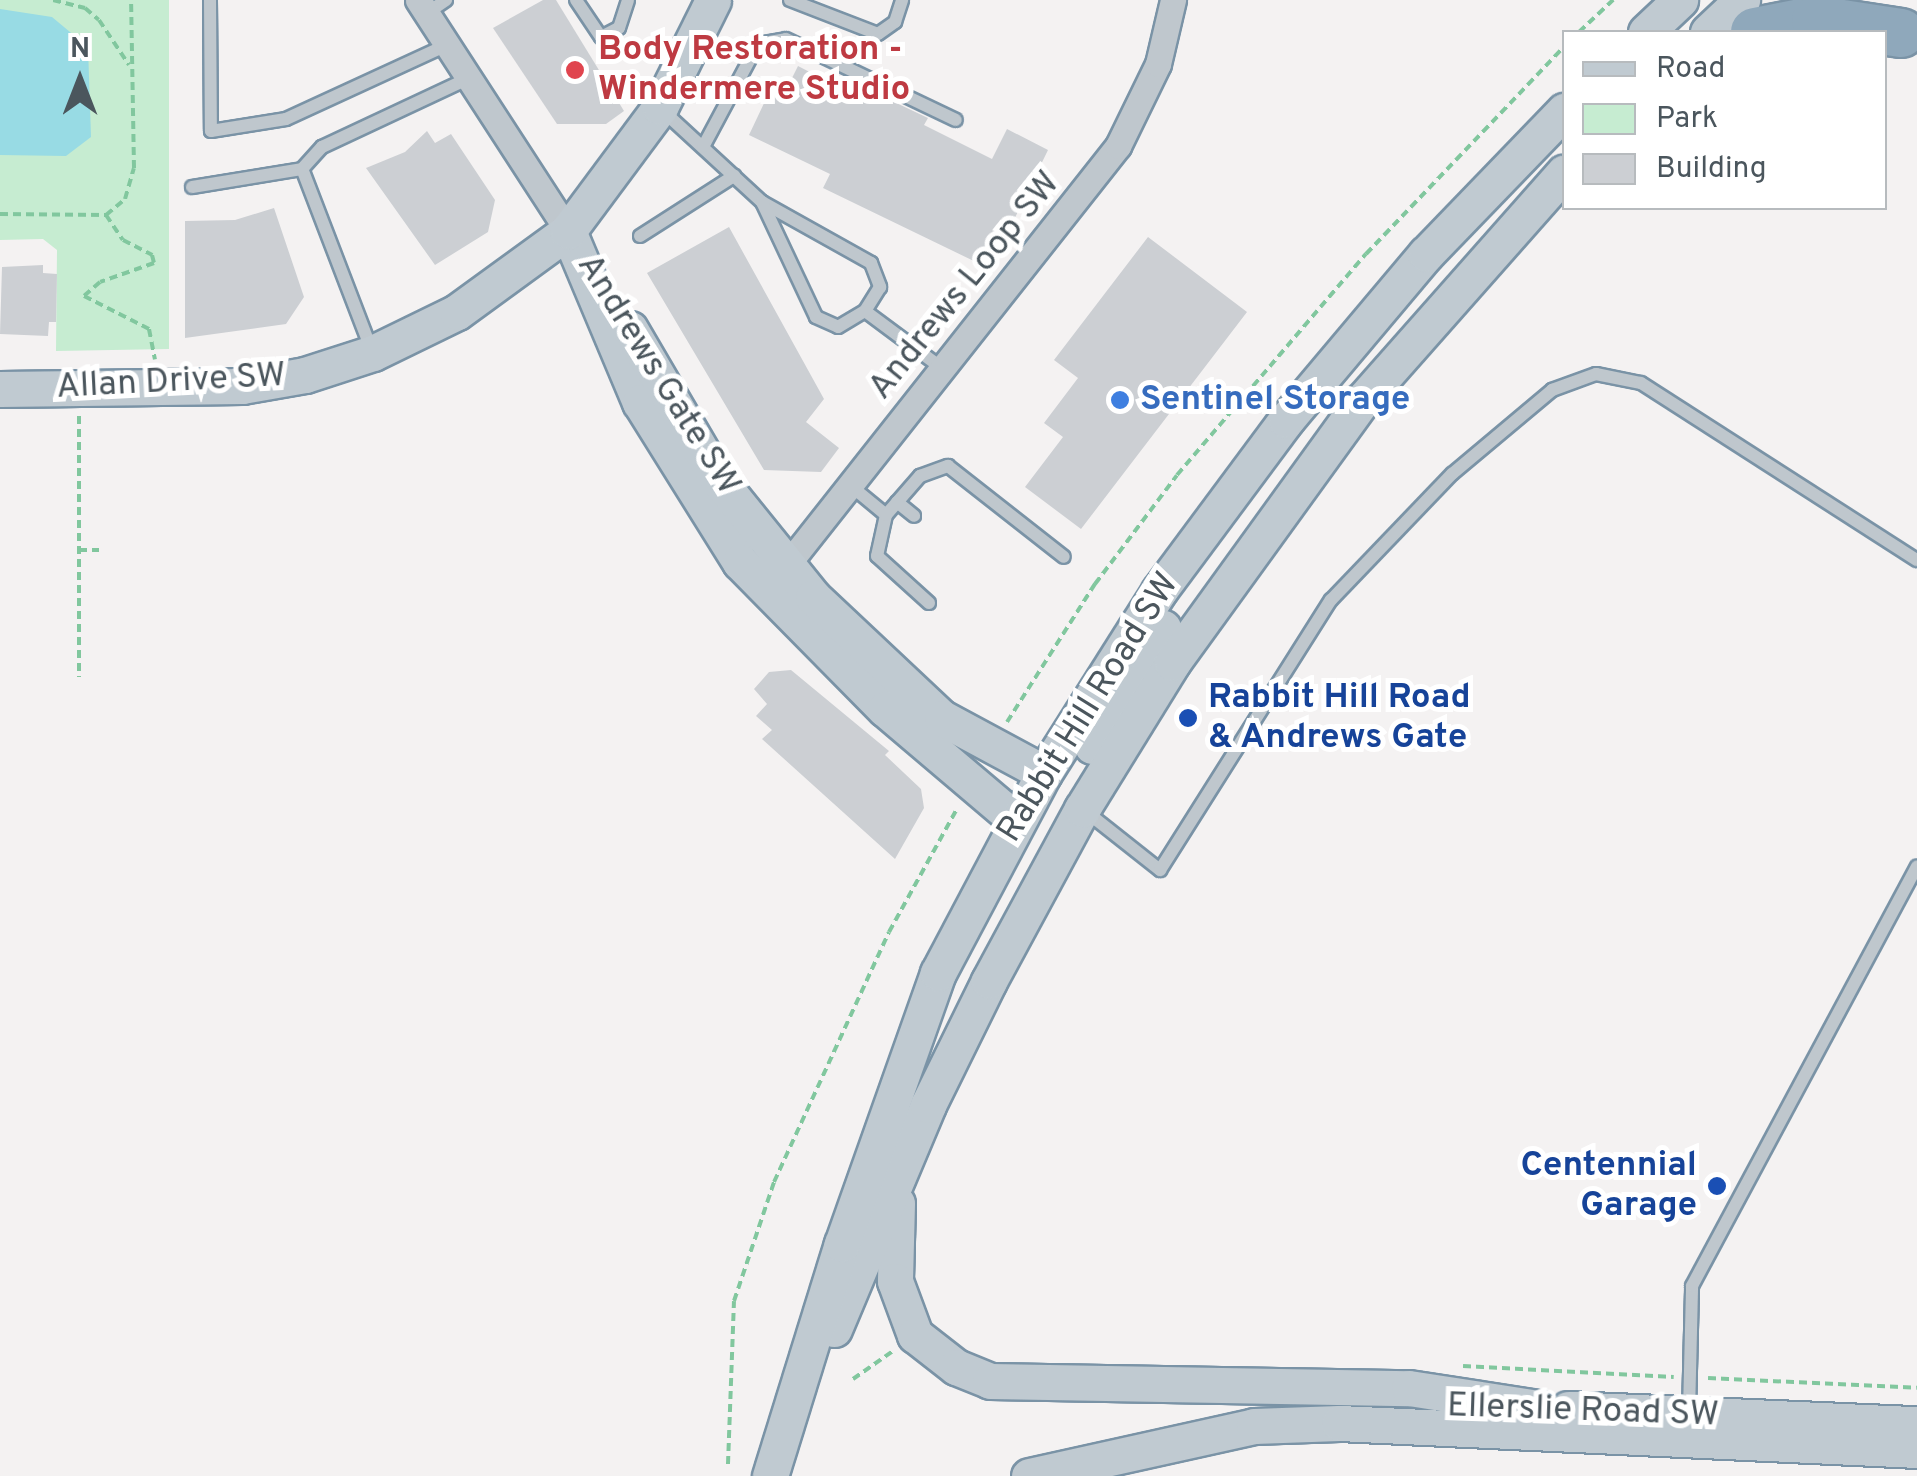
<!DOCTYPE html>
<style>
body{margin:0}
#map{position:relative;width:1917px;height:1476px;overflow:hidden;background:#f4f2f2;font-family:Overpass,sans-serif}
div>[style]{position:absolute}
.green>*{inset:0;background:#c6ecd1}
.water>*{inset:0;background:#98dbe4}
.building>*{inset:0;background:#cccfd3}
.path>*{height:4px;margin-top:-2px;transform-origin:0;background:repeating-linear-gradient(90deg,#81c79e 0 8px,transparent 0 13px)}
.roads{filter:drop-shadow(2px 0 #7a93a6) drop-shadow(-2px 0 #7a93a6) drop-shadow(0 2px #7a93a6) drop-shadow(0 -2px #7a93a6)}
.lane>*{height:12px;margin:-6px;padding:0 6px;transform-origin:6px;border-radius:6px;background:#bfc7cd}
.street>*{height:25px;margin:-12.5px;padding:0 12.5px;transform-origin:12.5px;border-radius:12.5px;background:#bfc7cd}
.secondary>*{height:35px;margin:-17.5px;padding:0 17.5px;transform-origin:17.5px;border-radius:17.5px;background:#c0cad1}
.highway>*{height:48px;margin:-24px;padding:0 24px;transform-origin:24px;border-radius:24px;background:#8fa8bb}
.dots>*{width:28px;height:28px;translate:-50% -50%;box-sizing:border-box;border:5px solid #fff;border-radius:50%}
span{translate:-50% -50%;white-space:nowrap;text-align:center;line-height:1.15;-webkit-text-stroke:10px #fff;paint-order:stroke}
.health-label{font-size:35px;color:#be3a42;font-weight:700}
.left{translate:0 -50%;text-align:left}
.street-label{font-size:35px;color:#4b565d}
.shop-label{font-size:35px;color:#366cbe;font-weight:700}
.transit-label{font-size:35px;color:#164399;font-weight:700}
.right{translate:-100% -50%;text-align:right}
.legend{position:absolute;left:1562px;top:30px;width:325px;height:180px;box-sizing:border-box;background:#fff;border:2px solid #b7bbbe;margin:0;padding:12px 18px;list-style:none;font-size:30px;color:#4b565d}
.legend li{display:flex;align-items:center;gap:20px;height:50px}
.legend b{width:50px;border:2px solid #b7bbbe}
.north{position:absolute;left:30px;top:30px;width:100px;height:100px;-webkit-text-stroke:8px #fff;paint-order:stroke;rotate:0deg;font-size:28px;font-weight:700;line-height:40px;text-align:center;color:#4b565d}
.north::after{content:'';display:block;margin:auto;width:35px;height:45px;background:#4b565d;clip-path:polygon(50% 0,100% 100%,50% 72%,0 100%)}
</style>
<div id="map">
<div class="green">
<div style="clip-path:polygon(0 0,169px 0,169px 349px,56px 351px,57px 250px,43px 239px,0 240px)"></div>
</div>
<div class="water">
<div style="clip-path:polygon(0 9px,52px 17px,88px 47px,91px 137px,66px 156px,0 155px)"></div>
</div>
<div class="building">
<div style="clip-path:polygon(543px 0,556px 0,624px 111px,606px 124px,557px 124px,493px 28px)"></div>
<div style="clip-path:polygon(798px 66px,829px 82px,833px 73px,928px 118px,924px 125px,992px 159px,1007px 129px,1048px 150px,1009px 230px,999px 226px,980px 264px,823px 188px,830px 174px,749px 135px,773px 84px,786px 90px)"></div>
<div style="clip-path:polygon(427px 131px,435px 143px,451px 134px,495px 200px,488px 232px,435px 265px,366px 168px,405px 152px)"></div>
<div style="clip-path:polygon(274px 208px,304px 297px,286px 324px,185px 338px,185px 221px,235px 220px)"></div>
<div style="clip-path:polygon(729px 227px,824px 399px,806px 422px,839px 448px,821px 472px,764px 470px,647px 273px)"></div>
<div style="clip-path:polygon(1148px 237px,1247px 312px,1081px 529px,1025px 487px,1063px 437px,1044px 423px,1078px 378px,1054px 360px)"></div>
<div style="clip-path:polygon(43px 265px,43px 273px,57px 274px,56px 322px,49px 322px,48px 336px,0 334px,2px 267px)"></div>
<div style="clip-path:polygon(791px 670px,889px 751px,885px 755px,921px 789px,924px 808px,895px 859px,762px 739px,772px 730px,756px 716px,767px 704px,754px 689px,769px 672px)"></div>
</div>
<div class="path">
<div style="left:53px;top:0;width:33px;rotate:14deg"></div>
<div style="left:85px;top:8px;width:18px;rotate:41deg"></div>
<div style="left:99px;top:20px;width:54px;rotate:56.3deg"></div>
<div style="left:1579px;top:32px;width:47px;rotate:-43.3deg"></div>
<div style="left:0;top:214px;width:106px;rotate:0.5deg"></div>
<div style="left:106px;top:215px;width:25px;rotate:-40deg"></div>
<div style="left:125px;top:199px;width:32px;rotate:-74deg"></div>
<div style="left:134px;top:168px;width:168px;rotate:-91deg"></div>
<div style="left:106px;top:215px;width:30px;rotate:56deg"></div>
<div style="left:123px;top:240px;width:33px;rotate:27deg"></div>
<div style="left:152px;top:255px;width:8px;rotate:76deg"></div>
<div style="left:154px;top:263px;width:57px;rotate:160.6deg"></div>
<div style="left:100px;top:282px;width:21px;rotate:139deg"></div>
<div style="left:84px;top:296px;width:73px;rotate:26.9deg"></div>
<div style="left:149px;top:329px;width:31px;rotate:79deg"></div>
<div style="left:79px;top:416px;width:261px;rotate:90deg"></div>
<div style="left:79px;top:550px;width:20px"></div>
<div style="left:1007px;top:722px;width:164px;rotate:-57.5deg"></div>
<div style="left:1095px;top:584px;width:136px;rotate:-53deg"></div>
<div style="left:1177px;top:475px;width:291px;rotate:-49.5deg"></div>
<div style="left:1366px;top:254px;width:286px;rotate:-46.3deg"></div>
<div style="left:1463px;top:1366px;width:211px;rotate:3deg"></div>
<div style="left:1708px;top:1378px;width:209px;rotate:2.7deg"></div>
<div style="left:853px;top:1379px;width:49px;rotate:-35deg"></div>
<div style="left:728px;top:1464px;width:163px;rotate:-87.9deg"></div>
<div style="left:734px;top:1301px;width:126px;rotate:-71.4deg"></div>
<div style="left:774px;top:1182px;width:275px;rotate:-65.3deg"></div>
<div style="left:889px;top:932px;width:141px;rotate:-61.1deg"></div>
</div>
<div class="roads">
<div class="lane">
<div style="left:210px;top:0;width:131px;rotate:89.6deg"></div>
<div style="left:211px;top:131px;width:76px;rotate:-9.1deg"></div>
<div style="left:286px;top:119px;width:177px;rotate:-24.7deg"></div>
<div style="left:576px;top:0;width:45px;rotate:56deg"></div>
<div style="left:601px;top:37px;width:20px;rotate:-27deg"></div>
<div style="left:619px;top:28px;width:29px;rotate:-72deg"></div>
<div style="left:790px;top:0;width:94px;rotate:21.1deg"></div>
<div style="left:878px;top:34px;width:21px;rotate:-35deg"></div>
<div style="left:895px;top:22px;width:23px;rotate:-72deg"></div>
<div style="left:427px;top:13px;width:23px;rotate:-34deg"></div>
<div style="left:662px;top:110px;width:136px;rotate:42.6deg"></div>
<div style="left:762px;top:202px;width:125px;rotate:29.2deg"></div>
<div style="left:871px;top:263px;width:26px;rotate:69deg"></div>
<div style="left:880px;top:287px;width:28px;rotate:122deg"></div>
<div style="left:865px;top:311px;width:97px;rotate:36.6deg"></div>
<div style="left:703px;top:147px;width:117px;rotate:-61.9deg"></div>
<div style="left:758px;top:44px;width:28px;rotate:-10deg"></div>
<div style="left:786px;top:39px;width:188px;rotate:25.5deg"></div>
<div style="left:192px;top:187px;width:111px;rotate:-9.3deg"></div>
<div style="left:762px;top:202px;width:127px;rotate:64.8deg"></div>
<div style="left:816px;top:317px;width:24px;rotate:24deg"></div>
<div style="left:838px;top:327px;width:31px;rotate:-31deg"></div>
<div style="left:640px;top:236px;width:112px;rotate:-32.6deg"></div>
<div style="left:372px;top:351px;width:195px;rotate:-111deg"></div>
<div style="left:302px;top:169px;width:30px;rotate:-48deg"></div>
<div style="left:322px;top:147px;width:162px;rotate:-25.1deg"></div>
<div style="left:851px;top:486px;width:45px;rotate:39.6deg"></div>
<div style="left:897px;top:502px;width:22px;rotate:39deg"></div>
<div style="left:929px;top:603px;width:70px;rotate:-137.9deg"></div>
<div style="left:877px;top:556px;width:42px;rotate:-77.6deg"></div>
<div style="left:886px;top:515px;width:52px;rotate:-48.9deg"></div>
<div style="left:920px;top:476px;width:30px;rotate:-20deg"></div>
<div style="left:948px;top:466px;width:147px;rotate:38.1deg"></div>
<div style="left:1084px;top:810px;width:97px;rotate:38.3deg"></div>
<div style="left:1160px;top:870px;width:320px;rotate:-57.7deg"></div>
<div style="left:1331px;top:600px;width:175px;rotate:-46.2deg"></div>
<div style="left:1452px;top:474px;width:131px;rotate:-40deg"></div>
<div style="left:1552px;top:390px;width:47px;rotate:-20deg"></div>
<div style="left:1596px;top:374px;width:46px;rotate:11.3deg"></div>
<div style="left:1641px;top:383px;width:328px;rotate:32.7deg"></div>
<div style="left:1689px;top:1412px;width:126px;rotate:-88.6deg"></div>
<div style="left:1692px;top:1286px;width:476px;rotate:-61.8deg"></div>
</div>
<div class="street">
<div style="left:418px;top:0;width:275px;rotate:57deg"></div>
<div style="left:779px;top:575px;width:547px;rotate:-51.68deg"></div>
<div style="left:1118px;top:146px;width:91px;rotate:-64deg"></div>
<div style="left:1158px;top:64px;width:66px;rotate:-76.8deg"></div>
</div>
<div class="secondary">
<div style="left:1646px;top:32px;width:47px;rotate:-43.3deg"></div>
<div style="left:1708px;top:32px;width:47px;rotate:-43.3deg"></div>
<div style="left:568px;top:231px;width:186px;rotate:67.2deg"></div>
<div style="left:640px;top:402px;width:189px;rotate:58deg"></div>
<div style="left:740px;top:562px;width:206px;rotate:45.4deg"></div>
<div style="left:885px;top:709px;width:173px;rotate:40.3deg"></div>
<div style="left:630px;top:329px;width:173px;rotate:59.7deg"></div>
<div style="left:717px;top:478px;width:153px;rotate:51.1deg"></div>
<div style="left:813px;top:597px;width:177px;rotate:43.2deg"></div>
<div style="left:942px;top:718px;width:116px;rotate:28.3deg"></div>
<div style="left:0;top:389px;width:242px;rotate:-0.7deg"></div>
<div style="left:242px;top:386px;width:64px;rotate:-9.9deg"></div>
<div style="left:305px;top:375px;width:71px;rotate:-17.9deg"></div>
<div style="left:373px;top:353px;width:93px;rotate:-26deg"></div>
<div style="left:457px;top:312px;width:137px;rotate:-36.1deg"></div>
<div style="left:568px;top:231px;width:154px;rotate:-53.4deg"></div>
<div style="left:660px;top:107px;width:119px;rotate:-63.6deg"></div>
<div style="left:1092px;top:746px;width:138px;rotate:-59deg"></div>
<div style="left:897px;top:1203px;width:78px;rotate:91.5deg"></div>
<div style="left:895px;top:1281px;width:58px;rotate:69.7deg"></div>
<div style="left:915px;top:1335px;width:52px;rotate:38deg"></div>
<div style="left:956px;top:1367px;width:37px;rotate:22deg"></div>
<div style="left:990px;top:1381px;width:419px;rotate:1deg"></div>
<div style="left:1409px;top:1388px;width:131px;rotate:8.8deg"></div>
<div style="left:834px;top:1329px;width:243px;rotate:-67.2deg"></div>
<div style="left:928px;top:1105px;width:138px;rotate:-63.8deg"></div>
<div style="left:989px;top:981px;width:196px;rotate:-61.6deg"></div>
<div style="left:1082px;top:809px;width:172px;rotate:-58.3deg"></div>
<div style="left:1172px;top:663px;width:324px;rotate:-54.1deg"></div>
<div style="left:1362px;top:401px;width:305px;rotate:-48.5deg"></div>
<div style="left:1568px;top:1409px;width:349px;rotate:2.5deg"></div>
<div style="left:770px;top:1476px;width:243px;rotate:-72.8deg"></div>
<div style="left:842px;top:1244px;width:288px;rotate:-70.5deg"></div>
<div style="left:938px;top:973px;width:226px;rotate:-62.1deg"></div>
<div style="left:1044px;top:773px;width:215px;rotate:-57.7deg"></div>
<div style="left:1159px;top:591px;width:213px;rotate:-53.4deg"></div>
<div style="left:1286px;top:420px;width:217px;rotate:-49.9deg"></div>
<div style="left:1426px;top:254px;width:199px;rotate:-46deg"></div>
<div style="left:1029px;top:1476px;width:230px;rotate:-12.5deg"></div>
<div style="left:1254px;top:1426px;width:85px;rotate:-2deg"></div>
<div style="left:1339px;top:1423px;width:579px;rotate:2.67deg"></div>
</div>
<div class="highway">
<div style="left:1755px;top:32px;width:62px;rotate:-11.1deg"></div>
<div style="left:1816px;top:20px;width:86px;rotate:8.7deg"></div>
</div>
</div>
<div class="dots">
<div style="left:575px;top:70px;background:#e0444e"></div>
<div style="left:1120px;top:400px;background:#3f7fe0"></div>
<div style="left:1188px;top:718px;background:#1a4fb4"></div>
<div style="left:1717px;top:1186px;background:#1a4fb4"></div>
</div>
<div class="health-label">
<span class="left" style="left:598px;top:70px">Body Restoration -<br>Windermere Studio</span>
</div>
<div class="street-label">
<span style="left:965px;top:286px;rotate:-51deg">Andrews Loop SW</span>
<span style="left:658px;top:375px;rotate:58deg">Andrews Gate SW</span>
<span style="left:171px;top:382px;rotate:-3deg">Allan Drive SW</span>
<span style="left:1089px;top:708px;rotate:-58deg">Rabbit Hill Road SW</span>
<span style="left:1583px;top:1411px;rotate:2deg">Ellerslie Road SW</span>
</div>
<div class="shop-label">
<span class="left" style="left:1140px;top:400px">Sentinel Storage</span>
</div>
<div class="transit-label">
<span class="left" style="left:1208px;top:718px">Rabbit Hill Road<br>&amp; Andrews Gate</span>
<span class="right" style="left:1697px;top:1186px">Centennial<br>Garage</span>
</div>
<ul class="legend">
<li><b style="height:12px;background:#c0cad1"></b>Road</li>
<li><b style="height:28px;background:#c6ecd1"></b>Park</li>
<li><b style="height:28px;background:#cccfd3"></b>Building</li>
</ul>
<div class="north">N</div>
</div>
